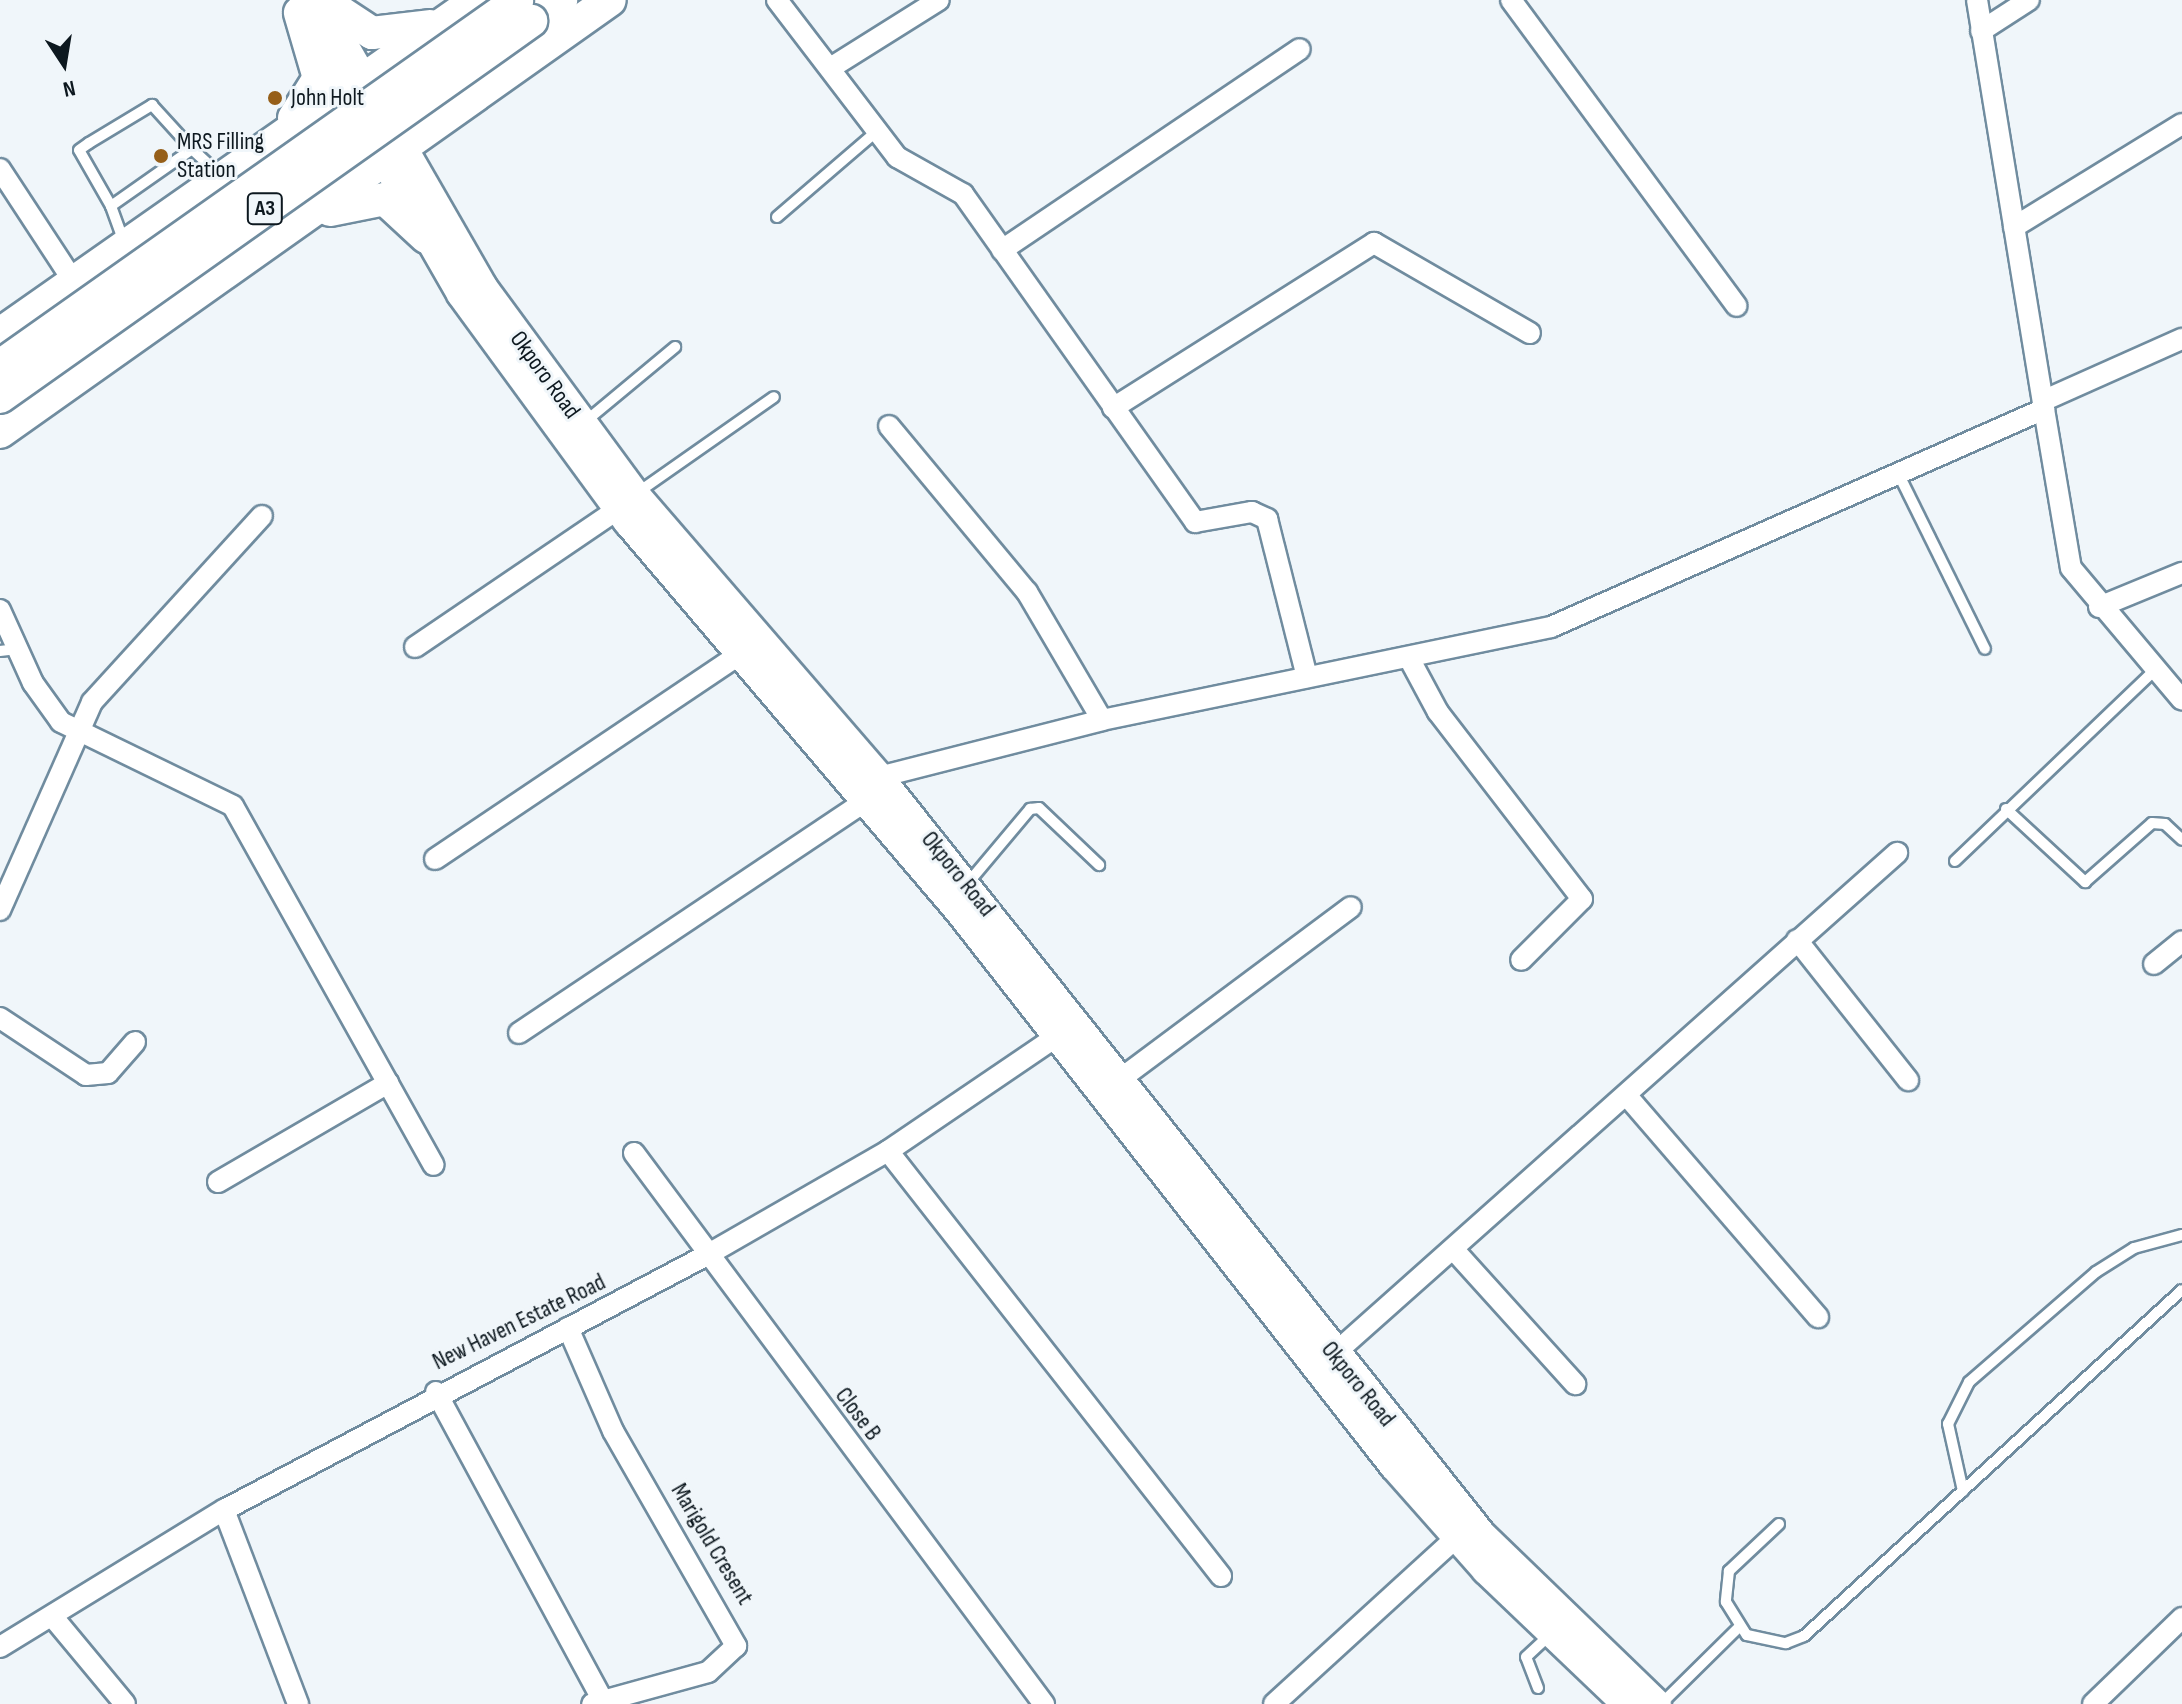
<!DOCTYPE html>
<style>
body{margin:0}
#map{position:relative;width:2182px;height:1704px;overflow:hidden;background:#f0f6fa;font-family:"Sofia Sans Condensed",sans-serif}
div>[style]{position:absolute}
.roads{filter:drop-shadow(2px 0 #708c9f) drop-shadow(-2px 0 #708c9f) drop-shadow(0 2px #708c9f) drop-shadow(0 -2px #708c9f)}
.service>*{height:10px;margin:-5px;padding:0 5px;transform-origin:5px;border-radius:5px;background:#fff}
.minor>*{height:20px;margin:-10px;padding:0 10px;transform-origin:10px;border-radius:10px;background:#fff}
.secondary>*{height:28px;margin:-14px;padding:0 14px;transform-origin:14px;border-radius:14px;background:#fff}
.primary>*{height:32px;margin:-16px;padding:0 16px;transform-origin:16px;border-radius:16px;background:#fff}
.trunk>*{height:32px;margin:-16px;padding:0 16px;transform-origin:16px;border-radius:16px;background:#fff}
.bridges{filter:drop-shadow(2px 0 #708c9f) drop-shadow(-2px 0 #708c9f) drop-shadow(0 2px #708c9f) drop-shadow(0 -2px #708c9f)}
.trunk-bridge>*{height:32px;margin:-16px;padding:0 16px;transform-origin:16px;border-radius:16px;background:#fff}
.dots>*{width:22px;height:22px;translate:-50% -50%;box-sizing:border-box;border:4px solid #f0f6fa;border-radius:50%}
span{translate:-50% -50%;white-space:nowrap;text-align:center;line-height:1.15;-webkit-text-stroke:6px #f0f6fa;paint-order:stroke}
.shield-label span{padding:2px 6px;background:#f0f6fa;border:2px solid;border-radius:6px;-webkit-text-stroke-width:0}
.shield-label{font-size:22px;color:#0d181f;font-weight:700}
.poi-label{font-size:24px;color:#0d181f}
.left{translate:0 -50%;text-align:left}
.street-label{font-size:24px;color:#0d181f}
.north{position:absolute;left:24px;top:24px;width:80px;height:80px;-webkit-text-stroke:6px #f0f6fa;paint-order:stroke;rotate:168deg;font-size:22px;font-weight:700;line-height:32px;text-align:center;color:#0d181f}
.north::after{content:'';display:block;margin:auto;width:28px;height:36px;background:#0d181f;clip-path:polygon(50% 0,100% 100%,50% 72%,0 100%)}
</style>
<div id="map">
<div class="roads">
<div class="service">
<div style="left:111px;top:206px;width:64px;rotate:-119.7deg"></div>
<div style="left:79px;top:150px;width:12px;rotate:-35deg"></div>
<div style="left:89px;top:143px;width:74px;rotate:-31.1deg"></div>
<div style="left:152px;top:105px;width:59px;rotate:47.7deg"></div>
<div style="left:777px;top:217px;width:132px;rotate:-40.7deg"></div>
<div style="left:124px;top:242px;width:38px;rotate:-110deg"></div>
<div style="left:111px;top:206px;width:99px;rotate:-35.1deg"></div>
<div style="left:192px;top:149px;width:40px;rotate:43deg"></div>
<div style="left:586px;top:421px;width:116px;rotate:-39.7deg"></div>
<div style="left:1898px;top:473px;width:196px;rotate:63.7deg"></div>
<div style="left:637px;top:493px;width:167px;rotate:-35deg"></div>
<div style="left:0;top:651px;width:17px;rotate:-7deg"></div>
<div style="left:2006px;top:809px;width:108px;rotate:42.7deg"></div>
<div style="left:2085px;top:882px;width:89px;rotate:-41.4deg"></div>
<div style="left:2152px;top:823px;width:13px;rotate:4deg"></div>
<div style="left:2165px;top:824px;width:23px;rotate:43deg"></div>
<div style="left:1955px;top:861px;width:277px;rotate:-43.7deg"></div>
<div style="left:968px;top:883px;width:97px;rotate:-50deg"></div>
<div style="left:1030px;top:809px;width:9px;rotate:-6deg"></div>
<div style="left:1039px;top:808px;width:83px;rotate:43.5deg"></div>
<div style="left:1963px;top:1491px;width:69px;rotate:-102.6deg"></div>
<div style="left:1948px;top:1424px;width:47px;rotate:-63.4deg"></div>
<div style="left:1969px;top:1382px;width:168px;rotate:-40.9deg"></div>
<div style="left:2096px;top:1272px;width:45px;rotate:-32.3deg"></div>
<div style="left:2134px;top:1248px;width:50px;rotate:-15.2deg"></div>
<div style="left:1779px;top:1524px;width:69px;rotate:136.8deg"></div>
<div style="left:1729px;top:1571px;width:31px;rotate:96deg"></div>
<div style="left:1726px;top:1602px;width:39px;rotate:58deg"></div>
<div style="left:1747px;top:1635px;width:40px;rotate:12deg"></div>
<div style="left:1786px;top:1643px;width:19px;rotate:-21deg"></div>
<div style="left:1804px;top:1636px;width:512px;rotate:-42.47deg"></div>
<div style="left:1538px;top:1688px;width:33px;rotate:-111deg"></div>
<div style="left:1526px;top:1657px;width:34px;rotate:-43deg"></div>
<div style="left:1661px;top:1704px;width:110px;rotate:-44.6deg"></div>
</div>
<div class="minor">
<div style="left:777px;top:0;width:198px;rotate:52.6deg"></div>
<div style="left:897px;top:157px;width:76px;rotate:29.3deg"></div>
<div style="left:963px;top:194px;width:402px;rotate:54.7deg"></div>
<div style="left:1195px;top:522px;width:58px;rotate:-10deg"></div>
<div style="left:1252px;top:512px;width:17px;rotate:25deg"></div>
<div style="left:1267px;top:519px;width:163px;rotate:75.8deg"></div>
<div style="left:1511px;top:0;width:380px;rotate:53.6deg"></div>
<div style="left:1981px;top:31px;width:57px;rotate:-32.9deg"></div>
<div style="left:832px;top:67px;width:126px;rotate:-32.1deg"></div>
<div style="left:0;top:169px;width:135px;rotate:56.8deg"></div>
<div style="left:2014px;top:227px;width:197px;rotate:-31.5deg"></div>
<div style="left:1002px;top:250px;width:359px;rotate:-34deg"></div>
<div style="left:2047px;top:399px;width:148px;rotate:-24deg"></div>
<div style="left:1113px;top:408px;width:309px;rotate:-32.3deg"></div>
<div style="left:1374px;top:243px;width:180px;rotate:30deg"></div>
<div style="left:2044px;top:409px;width:161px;rotate:80.4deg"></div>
<div style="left:2071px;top:568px;width:172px;rotate:49.9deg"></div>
<div style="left:889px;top:426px;width:216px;rotate:50.3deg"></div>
<div style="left:1027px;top:592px;width:148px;rotate:59.6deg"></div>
<div style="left:2099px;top:607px;width:90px;rotate:-22.3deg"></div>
<div style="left:0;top:610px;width:80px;rotate:65.7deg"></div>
<div style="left:33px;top:683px;width:48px;rotate:54.3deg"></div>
<div style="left:61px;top:722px;width:191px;rotate:26deg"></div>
<div style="left:233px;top:806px;width:411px;rotate:60.8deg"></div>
<div style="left:415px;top:647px;width:245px;rotate:-34.2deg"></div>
<div style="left:1409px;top:658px;width:61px;rotate:61.8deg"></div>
<div style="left:1438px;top:712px;width:236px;rotate:52.4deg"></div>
<div style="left:1582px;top:899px;width:86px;rotate:135deg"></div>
<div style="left:879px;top:777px;width:230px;rotate:-14.3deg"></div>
<div style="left:1102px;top:720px;width:459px;rotate:-11.7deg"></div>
<div style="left:1551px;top:627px;width:539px;rotate:-23.85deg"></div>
<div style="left:2044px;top:409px;width:414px;rotate:-99.3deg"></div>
<div style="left:435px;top:859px;width:369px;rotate:-33.9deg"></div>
<div style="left:0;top:910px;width:227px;rotate:-66.1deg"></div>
<div style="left:92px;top:702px;width:252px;rotate:-47.6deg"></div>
<div style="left:1797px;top:940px;width:179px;rotate:51.6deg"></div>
<div style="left:2154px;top:964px;width:36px;rotate:-39deg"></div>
<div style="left:0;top:1018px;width:103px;rotate:33.5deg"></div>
<div style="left:86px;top:1075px;width:22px;rotate:-5deg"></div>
<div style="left:108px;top:1073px;width:41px;rotate:-48.9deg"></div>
<div style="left:519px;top:1033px;width:419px;rotate:-33.8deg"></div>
<div style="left:1119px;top:1080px;width:289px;rotate:-36.7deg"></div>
<div style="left:1628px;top:1097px;width:291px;rotate:49.2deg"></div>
<div style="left:888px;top:1151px;width:540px;rotate:51.92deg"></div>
<div style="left:634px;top:1153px;width:687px;rotate:53.35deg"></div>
<div style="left:218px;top:1182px;width:197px;rotate:-30.2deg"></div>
<div style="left:1454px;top:1250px;width:181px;rotate:47.9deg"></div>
<div style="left:568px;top:1328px;width:112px;rotate:66.4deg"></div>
<div style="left:613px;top:1431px;width:248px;rotate:60.2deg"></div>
<div style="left:736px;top:1646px;width:38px;rotate:137deg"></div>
<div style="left:708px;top:1672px;width:120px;rotate:164.6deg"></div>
<div style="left:1334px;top:1354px;width:754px;rotate:-41.67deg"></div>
<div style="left:436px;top:1392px;width:351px;rotate:61.6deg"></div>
<div style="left:224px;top:1510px;width:208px;rotate:69.1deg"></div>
<div style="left:52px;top:1616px;width:114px;rotate:50.3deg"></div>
<div style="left:0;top:1647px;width:263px;rotate:-31.5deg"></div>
<div style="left:224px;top:1510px;width:546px;rotate:-27.83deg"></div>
<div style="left:707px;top:1255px;width:209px;rotate:-29.9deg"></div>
<div style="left:888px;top:1151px;width:204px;rotate:-34.2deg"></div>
<div style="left:1274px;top:1704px;width:246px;rotate:-42.4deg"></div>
<div style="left:2093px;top:1704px;width:124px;rotate:-44deg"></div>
</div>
<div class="secondary">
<div style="left:318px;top:0;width:331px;rotate:60.1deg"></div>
<div style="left:483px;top:287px;width:257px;rotate:53.7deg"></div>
<div style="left:635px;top:494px;width:374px;rotate:49.2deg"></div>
<div style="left:879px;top:777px;width:969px;rotate:51.5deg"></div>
<div style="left:1482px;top:1535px;width:243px;rotate:44deg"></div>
<div style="left:315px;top:39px;width:294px;rotate:60.2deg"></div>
<div style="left:461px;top:294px;width:283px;rotate:53.8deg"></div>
<div style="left:628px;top:522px;width:512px;rotate:49.59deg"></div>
<div style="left:960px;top:912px;width:704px;rotate:51.93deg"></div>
<div style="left:1394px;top:1466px;width:139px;rotate:48.5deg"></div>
<div style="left:1486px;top:1570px;width:194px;rotate:43.7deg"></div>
</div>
<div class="primary">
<div style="left:322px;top:0;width:60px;rotate:33.4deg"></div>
<div style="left:372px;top:33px;width:58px;rotate:-6.9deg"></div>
<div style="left:294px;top:118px;width:47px;rotate:-58deg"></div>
<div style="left:319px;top:78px;width:68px;rotate:-106.3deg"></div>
<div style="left:330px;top:210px;width:56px;rotate:-11.3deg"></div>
<div style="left:385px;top:199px;width:56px;rotate:42.8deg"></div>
<div style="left:0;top:334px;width:582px;rotate:-35deg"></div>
<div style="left:0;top:432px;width:747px;rotate:-35.31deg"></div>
</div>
<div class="trunk">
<div style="left:531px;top:21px;width:37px;rotate:-35deg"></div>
</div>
</div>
<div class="bridges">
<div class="trunk-bridge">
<div style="left:0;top:366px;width:633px;rotate:-35.22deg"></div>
<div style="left:0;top:397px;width:651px;rotate:-35.3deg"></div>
</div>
</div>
<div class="dots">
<div style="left:275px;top:98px;background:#965f19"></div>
<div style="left:161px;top:156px;background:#965f19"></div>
</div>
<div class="shield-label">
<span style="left:265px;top:209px">A3</span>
</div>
<div class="poi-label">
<span class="left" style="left:291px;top:98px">John Holt</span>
<span class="left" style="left:177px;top:156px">MRS Filling<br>Station</span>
</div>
<div class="street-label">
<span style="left:545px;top:375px;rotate:54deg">Okporo Road</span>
<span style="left:958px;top:874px;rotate:51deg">Okporo Road</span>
<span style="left:519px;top:1322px;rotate:-26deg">New Haven Estate Road</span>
<span style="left:1358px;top:1384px;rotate:51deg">Okporo Road</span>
<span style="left:858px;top:1414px;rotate:53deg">Close B</span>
<span style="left:712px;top:1544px;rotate:59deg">Marigold Cresent</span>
</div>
<div class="north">N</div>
</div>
